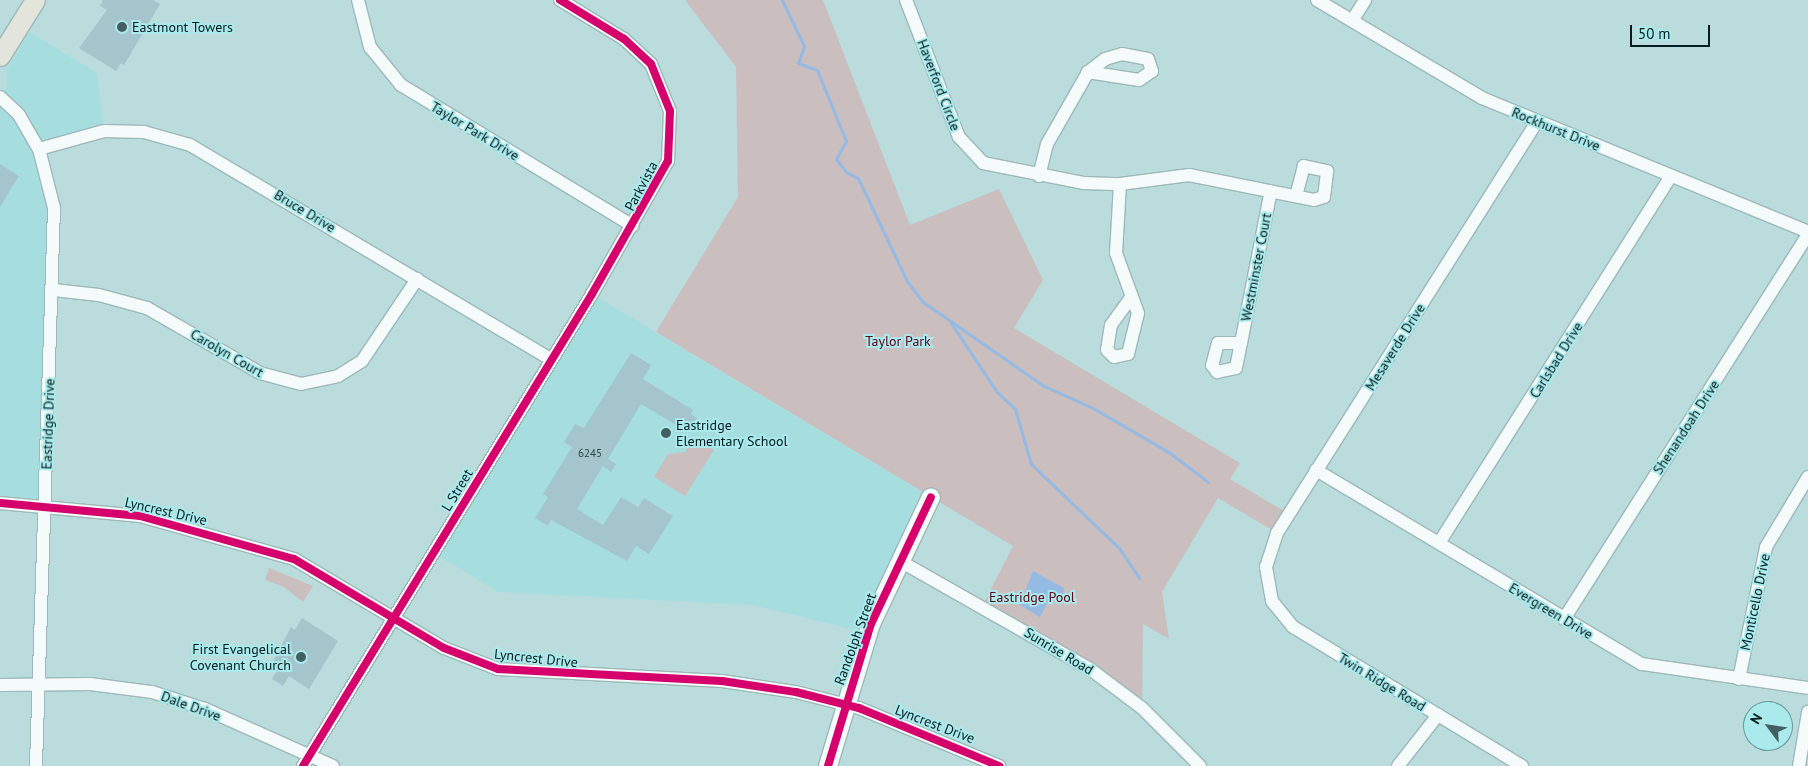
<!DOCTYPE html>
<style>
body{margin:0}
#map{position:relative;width:1808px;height:766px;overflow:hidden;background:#badcdd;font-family:"PT Sans",sans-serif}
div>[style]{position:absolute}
.built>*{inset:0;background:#a6dee0}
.green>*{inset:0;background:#cabebf}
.water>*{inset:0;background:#95bae3}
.stream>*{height:3px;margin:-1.5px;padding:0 1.5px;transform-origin:1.5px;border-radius:1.5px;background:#95bae3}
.building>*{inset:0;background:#a4c5cb}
.roads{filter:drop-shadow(1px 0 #9db8b9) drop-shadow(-1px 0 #9db8b9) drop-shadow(0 1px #9db8b9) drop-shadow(0 -1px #9db8b9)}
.street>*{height:12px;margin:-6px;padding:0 6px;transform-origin:6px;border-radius:6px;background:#f5fafa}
.secondary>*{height:18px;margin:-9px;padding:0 9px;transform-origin:9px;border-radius:9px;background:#f5fafa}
.primary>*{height:19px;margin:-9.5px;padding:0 9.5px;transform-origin:9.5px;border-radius:9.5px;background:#e3e4dc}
.cycleway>*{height:8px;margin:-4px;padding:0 4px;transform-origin:4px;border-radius:4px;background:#d6006c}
.dots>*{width:14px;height:14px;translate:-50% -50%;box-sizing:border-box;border:2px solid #abeaec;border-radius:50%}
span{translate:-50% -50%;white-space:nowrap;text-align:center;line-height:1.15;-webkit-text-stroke:4px #abeaec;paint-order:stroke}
.number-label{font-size:11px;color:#2b4649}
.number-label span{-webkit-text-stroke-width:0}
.poi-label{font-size:14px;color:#031c1e}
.left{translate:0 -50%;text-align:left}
.right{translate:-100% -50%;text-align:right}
.street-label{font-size:14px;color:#031c1e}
.park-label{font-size:14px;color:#630216}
.north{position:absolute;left:1743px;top:701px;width:50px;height:50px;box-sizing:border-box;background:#abeaec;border:1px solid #68989a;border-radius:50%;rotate:301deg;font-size:14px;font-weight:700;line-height:20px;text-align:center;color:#031c1e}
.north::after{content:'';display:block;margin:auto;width:18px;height:22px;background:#435f61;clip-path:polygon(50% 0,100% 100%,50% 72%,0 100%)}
.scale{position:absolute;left:1630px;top:25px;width:80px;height:22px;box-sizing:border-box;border:2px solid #031c1e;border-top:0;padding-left:6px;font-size:15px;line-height:18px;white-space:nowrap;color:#031c1e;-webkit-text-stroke:4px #abeaec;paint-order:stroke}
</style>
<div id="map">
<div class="built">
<div style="clip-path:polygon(29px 32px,97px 73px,104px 131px,40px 149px,51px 183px,45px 506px,0 503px,0 96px,7px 86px,6px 71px)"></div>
<div style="clip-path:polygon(592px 294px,931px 497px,868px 633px,753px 605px,498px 592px,434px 553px)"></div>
</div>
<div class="green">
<div style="clip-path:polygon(685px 0,823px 0,910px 225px,999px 189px,1043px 280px,1014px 328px,1240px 463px,1230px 479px,1289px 514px,1277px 533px,1218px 498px,1162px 592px,1169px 639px,1143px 624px,1142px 708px,982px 607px,1013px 546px,656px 332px,738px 197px,736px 67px)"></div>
<div style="clip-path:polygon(694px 437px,714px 450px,685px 496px,654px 477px,668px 454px,685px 452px)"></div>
<div style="clip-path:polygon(269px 568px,313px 586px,303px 602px,282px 586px,265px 580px)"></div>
</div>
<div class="water">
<div style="clip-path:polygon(1033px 571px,1064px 588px,1063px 597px,1051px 596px,1040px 617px,1020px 605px)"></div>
</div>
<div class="stream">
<div style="left:782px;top:0;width:51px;rotate:64.4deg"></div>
<div style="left:804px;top:46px;width:18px;rotate:109deg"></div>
<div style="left:798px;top:63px;width:20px;rotate:20deg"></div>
<div style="left:817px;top:70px;width:77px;rotate:67.8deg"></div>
<div style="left:846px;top:141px;width:21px;rotate:119deg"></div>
<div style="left:836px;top:159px;width:16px;rotate:52deg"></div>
<div style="left:846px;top:172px;width:13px;rotate:27deg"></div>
<div style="left:858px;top:178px;width:114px;rotate:64.6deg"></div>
<div style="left:907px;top:281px;width:26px;rotate:53deg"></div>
<div style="left:923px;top:302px;width:147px;rotate:34.8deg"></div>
<div style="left:1044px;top:386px;width:54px;rotate:24.2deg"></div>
<div style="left:1093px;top:408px;width:89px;rotate:30.3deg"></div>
<div style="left:1170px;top:453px;width:48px;rotate:37.3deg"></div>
<div style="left:951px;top:323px;width:83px;rotate:56.3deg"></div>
<div style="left:997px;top:392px;width:25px;rotate:43deg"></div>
<div style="left:1015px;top:409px;width:57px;rotate:73.8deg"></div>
<div style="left:1031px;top:464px;width:122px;rotate:43.7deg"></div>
<div style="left:1119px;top:548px;width:36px;rotate:56deg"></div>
</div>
<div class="building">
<div style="clip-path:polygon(103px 0,153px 0,160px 4px,124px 65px,121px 63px,116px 71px,79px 48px,107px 10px,100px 6px)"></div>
<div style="clip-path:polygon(0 164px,19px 176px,0 207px)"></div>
<div style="clip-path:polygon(631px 353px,651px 365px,643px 379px,693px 410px,691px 414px,697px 418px,688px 432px,641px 404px,608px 459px,616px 464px,611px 472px,603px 466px,577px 509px,603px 525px,621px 497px,638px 507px,644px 498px,673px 516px,649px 554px,636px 546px,627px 561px,551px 520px,548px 526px,535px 518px,548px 497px,543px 494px,572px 447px,564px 442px,575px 424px,584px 428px)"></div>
<div style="clip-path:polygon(302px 618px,338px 641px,309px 689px,289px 676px,283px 686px,272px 679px,278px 669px,273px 661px,291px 627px,295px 630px)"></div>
</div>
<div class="roads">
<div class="street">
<div style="left:358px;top:0;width:49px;rotate:75.7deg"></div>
<div style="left:370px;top:47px;width:49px;rotate:50.8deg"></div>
<div style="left:401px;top:85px;width:271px;rotate:31.3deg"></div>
<div style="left:906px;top:0;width:147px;rotate:68.9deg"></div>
<div style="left:959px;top:137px;width:35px;rotate:47deg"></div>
<div style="left:983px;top:163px;width:102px;rotate:11.3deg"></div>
<div style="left:1083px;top:183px;width:37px;rotate:2deg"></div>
<div style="left:1120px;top:184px;width:70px;rotate:-7.4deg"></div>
<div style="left:1189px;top:175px;width:127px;rotate:11.3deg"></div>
<div style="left:1314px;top:200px;width:10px;rotate:-17deg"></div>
<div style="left:1324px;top:197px;width:26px;rotate:-83deg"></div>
<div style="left:1327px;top:171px;width:24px;rotate:-168deg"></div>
<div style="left:1304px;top:166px;width:31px;rotate:105deg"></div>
<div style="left:1317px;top:0;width:192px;rotate:30.7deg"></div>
<div style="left:1482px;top:98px;width:352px;rotate:22.3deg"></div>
<div style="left:1352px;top:21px;width:25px;rotate:-58deg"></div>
<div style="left:0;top:97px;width:26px;rotate:43deg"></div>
<div style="left:19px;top:115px;width:39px;rotate:60deg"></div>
<div style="left:39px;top:149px;width:61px;rotate:75.7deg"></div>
<div style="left:54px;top:208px;width:558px;rotate:91.85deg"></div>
<div style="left:39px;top:149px;width:67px;rotate:-15.5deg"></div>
<div style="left:104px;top:131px;width:40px;rotate:1.4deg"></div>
<div style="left:144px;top:132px;width:48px;rotate:15.8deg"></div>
<div style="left:190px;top:145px;width:420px;rotate:30.7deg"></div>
<div style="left:1039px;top:176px;width:33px;rotate:-76deg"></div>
<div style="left:1047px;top:144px;width:83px;rotate:-60.3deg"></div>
<div style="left:1088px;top:72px;width:21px;rotate:-37deg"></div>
<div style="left:1105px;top:59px;width:18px;rotate:-16deg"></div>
<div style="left:1122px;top:54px;width:26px;rotate:11deg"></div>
<div style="left:1148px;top:59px;width:13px;rotate:72deg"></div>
<div style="left:1152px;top:71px;width:16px;rotate:145deg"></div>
<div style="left:1139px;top:80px;width:52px;rotate:-171.1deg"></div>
<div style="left:1120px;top:184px;width:69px;rotate:93.3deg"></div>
<div style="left:1116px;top:253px;width:64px;rotate:69.9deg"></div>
<div style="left:1138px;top:313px;width:42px;rotate:103.7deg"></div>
<div style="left:1128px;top:354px;width:14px;rotate:168deg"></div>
<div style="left:1114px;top:357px;width:10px;rotate:-135deg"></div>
<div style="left:1107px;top:350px;width:25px;rotate:-81deg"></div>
<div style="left:1111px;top:325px;width:34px;rotate:-54deg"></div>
<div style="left:54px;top:290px;width:45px;rotate:6.3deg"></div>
<div style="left:99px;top:295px;width:50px;rotate:15.2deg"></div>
<div style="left:147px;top:308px;width:130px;rotate:29.9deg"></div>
<div style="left:260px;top:373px;width:42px;rotate:15deg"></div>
<div style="left:301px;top:384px;width:38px;rotate:-12deg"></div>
<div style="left:338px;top:376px;width:28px;rotate:-32deg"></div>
<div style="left:362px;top:361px;width:99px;rotate:-56.1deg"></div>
<div style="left:1241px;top:343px;width:23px;rotate:180deg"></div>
<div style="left:1218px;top:343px;width:23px;rotate:105deg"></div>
<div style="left:1212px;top:365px;width:9px;rotate:54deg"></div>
<div style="left:1217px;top:372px;width:19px;rotate:-12deg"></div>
<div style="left:1236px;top:368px;width:25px;rotate:-79deg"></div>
<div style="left:1241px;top:343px;width:141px;rotate:-78.9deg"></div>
<div style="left:1268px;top:205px;width:14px;rotate:-78deg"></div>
<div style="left:1316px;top:470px;width:379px;rotate:30.8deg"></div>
<div style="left:1642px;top:664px;width:168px;rotate:8.2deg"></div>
<div style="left:0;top:503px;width:141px;rotate:5.3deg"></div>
<div style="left:140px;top:516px;width:160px;rotate:15.6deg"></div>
<div style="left:294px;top:559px;width:174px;rotate:30.7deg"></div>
<div style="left:444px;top:648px;width:58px;rotate:21.3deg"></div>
<div style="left:498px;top:669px;width:224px;rotate:3.1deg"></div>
<div style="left:722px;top:681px;width:75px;rotate:8.5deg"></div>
<div style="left:796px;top:692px;width:65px;rotate:14.3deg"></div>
<div style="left:859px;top:708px;width:152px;rotate:22.5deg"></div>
<div style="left:1439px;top:543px;width:434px;rotate:-57.7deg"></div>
<div style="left:900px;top:561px;width:219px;rotate:29.6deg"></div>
<div style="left:1090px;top:669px;width:65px;rotate:36.9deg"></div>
<div style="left:1142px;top:708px;width:82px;rotate:45deg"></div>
<div style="left:1564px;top:619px;width:456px;rotate:-57.6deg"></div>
<div style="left:1739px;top:679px;width:135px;rotate:-78.4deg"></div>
<div style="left:1766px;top:547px;width:82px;rotate:-59deg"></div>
<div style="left:0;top:685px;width:90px;rotate:-0.6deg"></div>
<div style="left:90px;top:684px;width:63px;rotate:7.4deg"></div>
<div style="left:152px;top:692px;width:56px;rotate:17.8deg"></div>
<div style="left:205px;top:709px;width:140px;rotate:24deg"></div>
<div style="left:303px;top:766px;width:553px;rotate:-58.52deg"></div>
<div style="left:592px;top:294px;width:153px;rotate:-60.3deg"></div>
<div style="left:668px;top:161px;width:50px;rotate:-87.7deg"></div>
<div style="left:670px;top:111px;width:51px;rotate:-112deg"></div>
<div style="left:651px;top:64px;width:37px;rotate:-137deg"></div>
<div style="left:624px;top:39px;width:75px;rotate:-148.6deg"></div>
<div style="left:1398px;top:766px;width:65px;rotate:-51.9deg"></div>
<div style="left:1522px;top:766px;width:268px;rotate:-148.7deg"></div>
<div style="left:1293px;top:627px;width:33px;rotate:-129deg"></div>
<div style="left:1272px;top:601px;width:35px;rotate:-100deg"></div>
<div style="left:1266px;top:567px;width:36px;rotate:-72deg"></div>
<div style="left:1277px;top:533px;width:487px;rotate:-57.7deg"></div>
<div style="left:1799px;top:766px;width:55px;rotate:-80.5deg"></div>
</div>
<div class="secondary">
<div style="left:828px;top:766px;width:148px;rotate:-73.2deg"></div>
<div style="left:871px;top:624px;width:140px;rotate:-64.7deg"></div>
</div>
<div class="primary">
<div style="left:0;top:56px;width:66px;rotate:-58deg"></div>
</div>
</div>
<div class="cycleway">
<div style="left:0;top:503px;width:141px;rotate:5.3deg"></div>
<div style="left:140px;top:516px;width:160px;rotate:15.6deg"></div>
<div style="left:294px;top:559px;width:174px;rotate:30.7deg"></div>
<div style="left:444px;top:648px;width:58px;rotate:21.3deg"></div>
<div style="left:498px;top:669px;width:224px;rotate:3.1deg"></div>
<div style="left:722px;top:681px;width:75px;rotate:8.5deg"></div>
<div style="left:796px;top:692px;width:65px;rotate:14.3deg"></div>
<div style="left:859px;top:708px;width:152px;rotate:22.5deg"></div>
<div style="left:303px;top:766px;width:553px;rotate:-58.52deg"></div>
<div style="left:592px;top:294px;width:153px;rotate:-60.3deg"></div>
<div style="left:668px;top:161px;width:50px;rotate:-87.7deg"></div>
<div style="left:670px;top:111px;width:51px;rotate:-112deg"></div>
<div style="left:651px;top:64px;width:37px;rotate:-137deg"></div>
<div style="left:624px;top:39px;width:75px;rotate:-148.6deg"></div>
<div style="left:828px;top:766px;width:148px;rotate:-73.2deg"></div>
<div style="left:871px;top:624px;width:140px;rotate:-64.7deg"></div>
</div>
<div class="dots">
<div style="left:122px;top:27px;background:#435f61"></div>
<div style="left:666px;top:433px;background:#435f61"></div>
<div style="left:301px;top:657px;background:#435f61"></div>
</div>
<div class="number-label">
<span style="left:590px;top:453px">6245</span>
</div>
<div class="poi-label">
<span class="left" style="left:132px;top:27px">Eastmont Towers</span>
<span class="left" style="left:676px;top:433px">Eastridge<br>Elementary School</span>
<span class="right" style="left:291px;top:657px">First Evangelical<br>Covenant Church</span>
</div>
<div class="street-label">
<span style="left:939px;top:85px;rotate:69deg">Haverford Circle</span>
<span style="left:1556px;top:129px;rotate:22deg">Rockhurst Drive</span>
<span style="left:475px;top:131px;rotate:31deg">Taylor Park Drive</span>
<span style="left:641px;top:186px;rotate:-62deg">Parkvista</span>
<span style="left:305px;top:211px;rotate:31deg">Bruce Drive</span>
<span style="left:1256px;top:267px;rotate:-79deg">Westminster Court</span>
<span style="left:1395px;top:347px;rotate:-58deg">Mesaverde Drive</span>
<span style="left:227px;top:353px;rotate:30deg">Carolyn Court</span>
<span style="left:1556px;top:360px;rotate:-58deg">Carlsbad Drive</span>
<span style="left:48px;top:424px;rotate:-88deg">Eastridge Drive</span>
<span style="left:1686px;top:427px;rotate:-57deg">Shenandoah Drive</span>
<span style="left:457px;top:490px;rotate:-59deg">L Street</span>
<span style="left:166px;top:511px;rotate:13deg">Lyncrest Drive</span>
<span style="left:1755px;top:602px;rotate:-78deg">Monticello Drive</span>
<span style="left:1551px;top:611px;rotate:31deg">Evergreen Drive</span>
<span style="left:855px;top:639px;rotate:-70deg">Randolph Street</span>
<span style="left:1059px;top:651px;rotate:31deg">Sunrise Road</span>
<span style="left:536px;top:658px;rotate:6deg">Lyncrest Drive</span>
<span style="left:1382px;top:682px;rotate:31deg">Twin Ridge Road</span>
<span style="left:191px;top:706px;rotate:20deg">Dale Drive</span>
<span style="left:935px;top:724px;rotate:21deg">Lyncrest Drive</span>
</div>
<div class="park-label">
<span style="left:898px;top:341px">Taylor Park</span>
<span style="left:1032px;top:597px">Eastridge Pool</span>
</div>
<div class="north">N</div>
<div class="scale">50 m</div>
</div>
